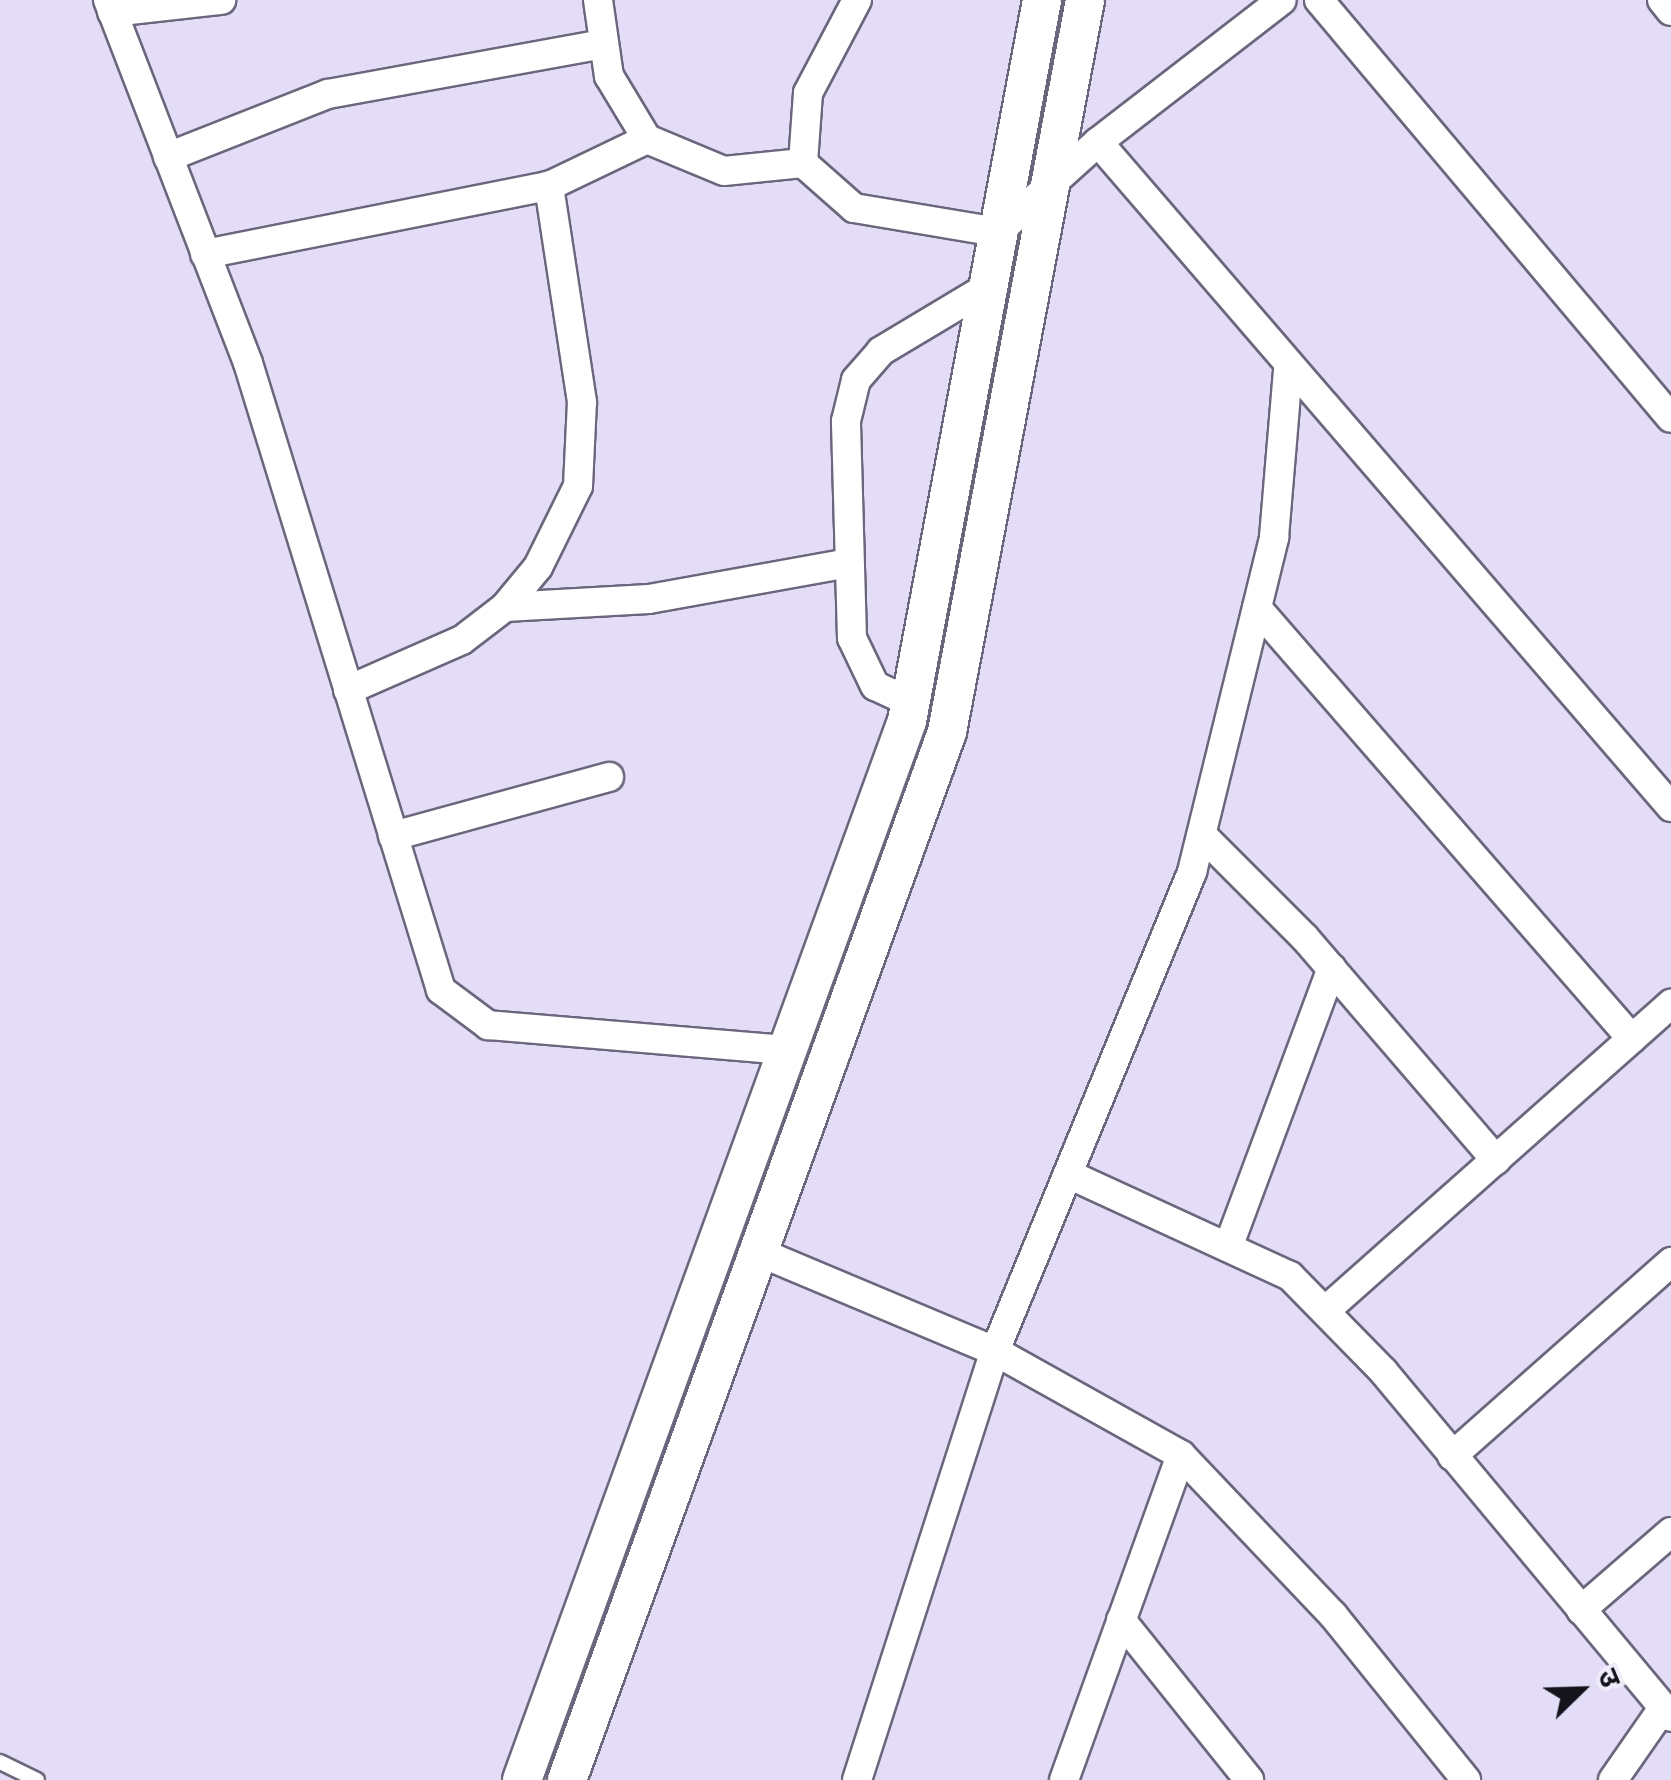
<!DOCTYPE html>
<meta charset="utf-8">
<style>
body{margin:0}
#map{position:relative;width:1671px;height:1780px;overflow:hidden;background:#e4ddf7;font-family:"Work Sans","Noto Sans Devanagari",sans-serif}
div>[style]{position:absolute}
.roads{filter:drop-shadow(2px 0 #6c667d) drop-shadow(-2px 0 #6c667d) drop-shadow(0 2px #6c667d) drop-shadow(0 -2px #6c667d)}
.lane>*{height:14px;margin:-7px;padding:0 7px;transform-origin:7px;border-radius:7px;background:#fff}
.street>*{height:28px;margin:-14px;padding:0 14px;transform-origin:14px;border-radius:14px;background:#fff}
.secondary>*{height:38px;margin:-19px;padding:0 19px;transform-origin:19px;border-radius:19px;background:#fff}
span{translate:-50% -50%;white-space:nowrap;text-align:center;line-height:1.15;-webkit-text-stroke:9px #f0ecfb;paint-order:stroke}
.north{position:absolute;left:1531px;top:1640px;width:100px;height:100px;-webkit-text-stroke:8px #f0ecfb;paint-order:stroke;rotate:67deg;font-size:28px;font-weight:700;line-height:40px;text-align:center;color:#15131c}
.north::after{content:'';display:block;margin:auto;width:35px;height:45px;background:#15131c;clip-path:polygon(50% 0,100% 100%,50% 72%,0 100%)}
</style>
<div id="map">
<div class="roads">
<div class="lane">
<div style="left:0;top:1762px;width:41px;rotate:25.9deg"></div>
</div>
<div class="street">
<div style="left:108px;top:0;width:389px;rotate:68.9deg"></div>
<div style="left:248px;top:363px;width:656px;rotate:72.89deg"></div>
<div style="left:441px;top:990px;width:59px;rotate:36.7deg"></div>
<div style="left:488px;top:1025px;width:300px;rotate:4.8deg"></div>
<div style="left:598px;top:0;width:77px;rotate:81.8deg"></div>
<div style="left:609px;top:76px;width:74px;rotate:58.9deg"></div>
<div style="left:647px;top:139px;width:83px;rotate:22.6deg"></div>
<div style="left:724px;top:171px;width:79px;rotate:-5.8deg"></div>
<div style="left:857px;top:0;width:105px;rotate:117.8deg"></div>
<div style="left:808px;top:93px;width:70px;rotate:94.1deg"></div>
<div style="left:803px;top:163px;width:68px;rotate:41.4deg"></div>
<div style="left:854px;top:208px;width:146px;rotate:9.5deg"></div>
<div style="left:998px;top:232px;width:135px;rotate:-42deg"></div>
<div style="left:1098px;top:142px;width:232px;rotate:-37.7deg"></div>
<div style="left:1319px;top:0;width:546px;rotate:49.9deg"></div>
<div style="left:1662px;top:0;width:14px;rotate:51deg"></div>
<div style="left:112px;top:12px;width:110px;rotate:-6.3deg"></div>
<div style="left:1098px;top:142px;width:878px;rotate:49.25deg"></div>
<div style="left:168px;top:157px;width:172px;rotate:-21.5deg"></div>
<div style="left:328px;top:94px;width:279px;rotate:-10.3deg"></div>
<div style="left:205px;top:254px;width:351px;rotate:-11.2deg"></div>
<div style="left:549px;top:186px;width:109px;rotate:-25.6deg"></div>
<div style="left:505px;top:607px;width:144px;rotate:-3.2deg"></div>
<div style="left:649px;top:599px;width:203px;rotate:-10.2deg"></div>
<div style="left:1257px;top:608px;width:571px;rotate:48.97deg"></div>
<div style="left:348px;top:690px;width:124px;rotate:-23.7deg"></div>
<div style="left:462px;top:640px;width:54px;rotate:-37.5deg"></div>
<div style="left:505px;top:607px;width:52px;rotate:-50.5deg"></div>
<div style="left:538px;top:567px;width:90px;rotate:-63.7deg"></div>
<div style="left:578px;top:486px;width:84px;rotate:-87.3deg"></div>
<div style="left:582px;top:402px;width:219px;rotate:-98.7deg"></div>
<div style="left:910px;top:702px;width:38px;rotate:-155deg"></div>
<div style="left:875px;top:686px;width:53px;rotate:-115.6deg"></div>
<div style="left:852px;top:638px;width:217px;rotate:-91.6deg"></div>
<div style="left:846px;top:421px;width:42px;rotate:-76.3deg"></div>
<div style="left:856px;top:380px;width:38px;rotate:-49deg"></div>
<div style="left:881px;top:351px;width:125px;rotate:-30.9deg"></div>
<div style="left:1202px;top:835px;width:146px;rotate:45deg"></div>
<div style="left:1305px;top:938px;width:293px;rotate:49.3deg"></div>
<div style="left:393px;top:836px;width:224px;rotate:-15.3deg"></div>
<div style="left:1068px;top:1174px;width:244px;rotate:24.7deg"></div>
<div style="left:1290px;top:1276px;width:133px;rotate:45.6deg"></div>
<div style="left:1383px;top:1371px;width:450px;rotate:50.2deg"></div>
<div style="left:1230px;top:1242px;width:292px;rotate:-69.6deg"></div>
<div style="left:759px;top:1252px;width:256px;rotate:22.8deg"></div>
<div style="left:995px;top:1351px;width:213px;rotate:29.2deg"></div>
<div style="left:1181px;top:1455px;width:221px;rotate:46.5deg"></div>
<div style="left:1333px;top:1615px;width:212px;rotate:51.1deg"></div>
<div style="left:1325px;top:1311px;width:463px;rotate:-41.6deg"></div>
<div style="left:1452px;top:1456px;width:293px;rotate:-41.5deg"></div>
<div style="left:1581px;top:1610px;width:119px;rotate:-40.9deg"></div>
<div style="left:1121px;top:1620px;width:205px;rotate:51.3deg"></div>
<div style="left:857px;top:1780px;width:451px;rotate:-72.2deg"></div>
<div style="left:995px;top:1351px;width:518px;rotate:-67.64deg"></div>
<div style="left:1192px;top:872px;width:345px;rotate:-76.2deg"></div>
<div style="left:1274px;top:537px;width:169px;rotate:-85.2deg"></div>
<div style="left:1064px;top:1780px;width:345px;rotate:-70.2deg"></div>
<div style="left:1613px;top:1780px;width:88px;rotate:-55.2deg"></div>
</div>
<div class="secondary">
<div style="left:522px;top:1780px;width:1127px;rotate:-70.02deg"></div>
<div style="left:907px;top:721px;width:734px;rotate:-79.39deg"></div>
<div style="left:567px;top:1780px;width:1115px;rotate:-70.07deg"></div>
<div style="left:947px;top:732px;width:745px;rotate:-79.32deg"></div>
</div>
</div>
<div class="north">उ</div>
</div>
